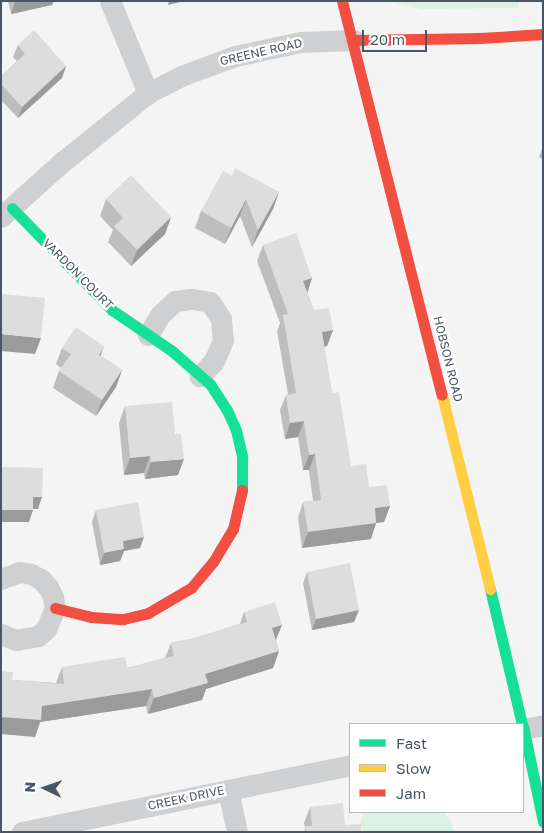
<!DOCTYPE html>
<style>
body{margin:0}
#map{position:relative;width:544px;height:833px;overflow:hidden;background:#f4f4f4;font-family:"Golos Text",sans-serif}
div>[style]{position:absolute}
.green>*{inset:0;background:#d9f2e3}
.street>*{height:21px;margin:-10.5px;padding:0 10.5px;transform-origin:10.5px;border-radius:10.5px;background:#ced0d2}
.fast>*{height:11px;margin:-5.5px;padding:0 5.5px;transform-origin:5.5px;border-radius:5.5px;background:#16e098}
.slow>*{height:11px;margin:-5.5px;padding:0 5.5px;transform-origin:5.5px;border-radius:5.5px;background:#ffcf43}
.jam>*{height:11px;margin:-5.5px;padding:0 5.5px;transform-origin:5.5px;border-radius:5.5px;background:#f24e42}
.wall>*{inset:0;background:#bebebf}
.shaded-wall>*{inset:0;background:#9b9b9b}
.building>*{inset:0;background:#ddddde}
span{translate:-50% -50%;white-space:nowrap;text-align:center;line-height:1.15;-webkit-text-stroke:4.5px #fff;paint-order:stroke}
.street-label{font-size:12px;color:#4a5661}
.frame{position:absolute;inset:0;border:2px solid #4a5661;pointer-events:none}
.legend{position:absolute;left:349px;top:723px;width:175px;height:90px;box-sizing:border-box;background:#fff;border:1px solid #b7bbc0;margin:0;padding:6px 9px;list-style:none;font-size:15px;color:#4a5661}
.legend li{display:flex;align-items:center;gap:10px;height:25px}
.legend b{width:25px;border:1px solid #b7bbc0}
.north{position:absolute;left:20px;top:763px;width:50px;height:50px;-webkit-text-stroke:4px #fff;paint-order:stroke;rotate:273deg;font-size:14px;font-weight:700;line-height:20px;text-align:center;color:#4a5661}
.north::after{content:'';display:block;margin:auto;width:18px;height:22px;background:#4a5661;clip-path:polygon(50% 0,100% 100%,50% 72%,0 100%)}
.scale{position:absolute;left:362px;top:30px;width:65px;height:22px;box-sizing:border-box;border:2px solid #4a5661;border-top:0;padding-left:6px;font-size:15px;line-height:18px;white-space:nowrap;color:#4a5661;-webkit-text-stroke:4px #fff;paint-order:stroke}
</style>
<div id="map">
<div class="green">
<div style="clip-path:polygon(387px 1px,518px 1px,519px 8px,421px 9px)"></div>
<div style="clip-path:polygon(364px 812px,443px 812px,451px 821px,454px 832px,363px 832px,360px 824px)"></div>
</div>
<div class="street">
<div style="left:110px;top:1px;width:100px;rotate:67.6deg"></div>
<div style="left:1px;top:217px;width:81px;rotate:-42deg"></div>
<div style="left:61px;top:163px;width:112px;rotate:-38.8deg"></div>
<div style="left:148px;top:93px;width:37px;rotate:-27deg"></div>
<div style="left:181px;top:76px;width:58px;rotate:-20.3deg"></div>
<div style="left:235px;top:56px;width:67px;rotate:-12deg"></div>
<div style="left:301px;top:42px;width:53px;rotate:-2.2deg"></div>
<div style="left:148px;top:335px;width:23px;rotate:-59deg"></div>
<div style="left:160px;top:315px;width:21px;rotate:-43deg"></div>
<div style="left:175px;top:301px;width:17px;rotate:-7deg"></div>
<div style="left:192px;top:299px;width:18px;rotate:9deg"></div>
<div style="left:210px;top:302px;width:20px;rotate:57deg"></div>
<div style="left:221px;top:319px;width:21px;rotate:85deg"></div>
<div style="left:223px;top:340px;width:23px;rotate:113deg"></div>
<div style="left:214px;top:361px;width:21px;rotate:133deg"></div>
<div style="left:1px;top:579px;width:19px;rotate:-21deg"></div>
<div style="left:19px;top:572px;width:12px;rotate:9deg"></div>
<div style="left:31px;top:574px;width:11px;rotate:27deg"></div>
<div style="left:41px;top:579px;width:11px;rotate:49deg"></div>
<div style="left:48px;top:587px;width:11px;rotate:63deg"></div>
<div style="left:53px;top:597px;width:11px;rotate:80deg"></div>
<div style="left:55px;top:608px;width:23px;rotate:113deg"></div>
<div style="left:46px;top:629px;width:11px;rotate:139deg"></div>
<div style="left:38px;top:636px;width:22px;rotate:170deg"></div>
<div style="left:16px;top:640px;width:16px;rotate:-158deg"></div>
<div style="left:523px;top:729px;width:20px;rotate:-11deg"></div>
<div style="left:228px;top:790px;width:43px;rotate:77.9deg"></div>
<div style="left:22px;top:832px;width:335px;rotate:-11.5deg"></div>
</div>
<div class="fast">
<div style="left:12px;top:208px;width:143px;rotate:45.6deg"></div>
<div style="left:112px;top:310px;width:73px;rotate:34.3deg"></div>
<div style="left:172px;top:351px;width:50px;rotate:41deg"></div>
<div style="left:210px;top:384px;width:31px;rotate:57deg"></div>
<div style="left:227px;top:410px;width:22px;rotate:66deg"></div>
<div style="left:236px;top:430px;width:28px;rotate:77deg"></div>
<div style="left:242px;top:457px;width:33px;rotate:90deg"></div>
<div style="left:490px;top:589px;width:139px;rotate:76.7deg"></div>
<div style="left:523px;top:726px;width:98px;rotate:78.2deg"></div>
</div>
<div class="slow">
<div style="left:442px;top:395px;width:200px;rotate:76.1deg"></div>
</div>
<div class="jam">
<div style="left:342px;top:1px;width:406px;rotate:75.8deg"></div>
<div style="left:354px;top:40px;width:126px;rotate:-0.9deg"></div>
<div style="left:480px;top:38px;width:63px;rotate:-3.6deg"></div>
<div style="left:55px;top:608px;width:37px;rotate:14deg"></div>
<div style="left:91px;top:617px;width:32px;rotate:4deg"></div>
<div style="left:123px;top:619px;width:26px;rotate:-13deg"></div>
<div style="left:148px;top:613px;width:50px;rotate:-30.2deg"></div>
<div style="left:191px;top:588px;width:34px;rotate:-50deg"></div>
<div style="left:213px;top:562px;width:39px;rotate:-59deg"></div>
<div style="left:233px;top:529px;width:40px;rotate:-77deg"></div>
</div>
<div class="wall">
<div style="clip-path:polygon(8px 1px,54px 1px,52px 5px,11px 14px)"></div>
<div style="clip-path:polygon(18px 45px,66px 66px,62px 78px,18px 118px,1px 100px,1px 76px,17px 61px,13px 57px)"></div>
<div style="clip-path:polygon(543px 146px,543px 159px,539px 157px)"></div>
<div style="clip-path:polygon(232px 176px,279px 192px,273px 209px,252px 247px,240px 216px,225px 244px,195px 228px,201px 211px)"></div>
<div style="clip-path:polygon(106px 199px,171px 217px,165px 234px,131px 266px,108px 242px,113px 230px,100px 216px)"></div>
<div style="clip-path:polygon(263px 245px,312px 278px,307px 292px,314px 310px,333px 330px,327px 346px,324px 347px,332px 393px,351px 466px,369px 487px,390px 506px,384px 522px,376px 523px,371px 539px,302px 548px,298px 518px,303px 502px,313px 501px,309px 470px,303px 470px,298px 437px,285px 439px,280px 410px,286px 395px,288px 394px,277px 331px,280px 323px,257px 261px)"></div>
<div style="clip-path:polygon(62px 348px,101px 356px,122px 370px,116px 387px,96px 416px,53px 388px,59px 371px,61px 368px,56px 364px)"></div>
<div style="clip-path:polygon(125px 406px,178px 475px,145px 479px,144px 473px,124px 475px,119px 423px)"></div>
<div style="clip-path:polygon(96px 510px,140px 548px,124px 551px,120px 561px,100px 565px,92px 522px)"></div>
<div style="clip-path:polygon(307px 572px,359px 610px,354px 622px,312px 630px,303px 583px)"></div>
<div style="clip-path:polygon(244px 612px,282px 625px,276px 640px,279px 651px,273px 668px,206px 689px,202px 700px,148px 714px,146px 706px,40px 722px,35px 737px,12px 680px,56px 683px,62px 667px,127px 668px,165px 658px,171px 643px,195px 638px,240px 624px)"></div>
<div style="clip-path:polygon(310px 807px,345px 825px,361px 832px,304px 832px,305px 829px,304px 823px)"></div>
</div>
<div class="shaded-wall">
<div style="clip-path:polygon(20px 1px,54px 1px,52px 5px,11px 14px,15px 2px)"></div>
<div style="clip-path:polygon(169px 1px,185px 1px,168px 5px)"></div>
<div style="clip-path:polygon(66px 66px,62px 78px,18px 118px,22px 107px)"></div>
<div style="clip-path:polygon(279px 192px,273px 209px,252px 247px,258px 230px)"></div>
<div style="clip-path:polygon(246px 199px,240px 216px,225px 244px,231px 228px)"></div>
<div style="clip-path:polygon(171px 217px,165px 234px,131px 266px,137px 250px)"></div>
<div style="clip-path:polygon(312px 278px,307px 294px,303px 281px)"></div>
<div style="clip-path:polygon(333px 330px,327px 346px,316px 348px,322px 332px)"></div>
<div style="clip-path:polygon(1px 334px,41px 338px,35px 354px,1px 351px)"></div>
<div style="clip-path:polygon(104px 346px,98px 363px,99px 355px)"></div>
<div style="clip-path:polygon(122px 370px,116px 387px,96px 416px,102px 400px)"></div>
<div style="clip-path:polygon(304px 421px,298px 437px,285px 439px,290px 423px)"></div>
<div style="clip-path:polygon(315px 454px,309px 470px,303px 470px,309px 455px)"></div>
<div style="clip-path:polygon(150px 456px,144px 473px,124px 475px,130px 458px)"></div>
<div style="clip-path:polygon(184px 459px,178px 475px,145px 479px,151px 462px)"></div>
<div style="clip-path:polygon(33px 497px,42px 497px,38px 509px,29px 509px)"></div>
<div style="clip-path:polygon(390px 506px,384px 522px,376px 523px,371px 539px,302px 548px,308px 532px,375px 508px)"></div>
<div style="clip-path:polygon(1px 510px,33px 510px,29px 522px,1px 522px)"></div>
<div style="clip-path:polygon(144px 537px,140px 548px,124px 551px,120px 561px,100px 565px,104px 553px,123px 541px)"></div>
<div style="clip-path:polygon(359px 610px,354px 622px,312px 630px,316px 619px)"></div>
<div style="clip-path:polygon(282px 625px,275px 641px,272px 628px)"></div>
<div style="clip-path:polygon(279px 651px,273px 668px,206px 689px,202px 700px,148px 714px,154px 698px,205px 674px)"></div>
<div style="clip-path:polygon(152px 689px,146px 706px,40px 722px,35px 737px,1px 734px,1px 717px,42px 706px)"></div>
</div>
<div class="building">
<div style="clip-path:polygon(34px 30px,66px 66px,22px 107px,1px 84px,1px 76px,25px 54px,18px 45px)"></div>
<div style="clip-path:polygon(235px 168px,279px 192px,258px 230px,246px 199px,231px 228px,201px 211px,223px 171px,232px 176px)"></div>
<div style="clip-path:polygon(131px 175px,171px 217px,137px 250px,114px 226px,123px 218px,106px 199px)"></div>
<div style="clip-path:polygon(296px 233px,312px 278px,303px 281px,314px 310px,329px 308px,333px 330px,322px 332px,332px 393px,339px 392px,351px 466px,366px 464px,369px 487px,387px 485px,390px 506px,375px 508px,376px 523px,308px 532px,303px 502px,321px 500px,315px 454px,309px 455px,304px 421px,290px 423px,286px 395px,296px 393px,283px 315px,288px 314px,263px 245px)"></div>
<div style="clip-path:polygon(1px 294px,45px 298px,41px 338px,1px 334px)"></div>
<div style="clip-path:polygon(76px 327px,104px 346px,99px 355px,122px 370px,102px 400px,59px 371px,71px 354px,62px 348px)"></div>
<div style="clip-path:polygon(172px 402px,175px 434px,181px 434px,184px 459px,151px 462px,150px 456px,130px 458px,125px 406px)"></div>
<div style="clip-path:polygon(1px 467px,43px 468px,42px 497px,33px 497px,33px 510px,1px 510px)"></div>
<div style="clip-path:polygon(138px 502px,144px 537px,123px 541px,124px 549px,104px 553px,96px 510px)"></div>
<div style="clip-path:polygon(350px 563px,359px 610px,316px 619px,307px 572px)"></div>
<div style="clip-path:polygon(275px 602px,282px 625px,272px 628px,279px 651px,205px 674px,208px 683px,154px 698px,152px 689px,42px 706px,41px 720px,1px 717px,1px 671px,13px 672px,12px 680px,64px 684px,62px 667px,125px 657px,127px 668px,174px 656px,171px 643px,195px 638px,247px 622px,244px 612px)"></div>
<div style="clip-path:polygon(343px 803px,345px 825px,361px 824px,361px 832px,306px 832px,305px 826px,312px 826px,310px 807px)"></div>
</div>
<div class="street-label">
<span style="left:261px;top:52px;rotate:-13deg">GREENE ROAD</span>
<span style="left:78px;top:274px;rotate:45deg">VARDON COURT</span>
<span style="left:448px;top:359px;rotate:76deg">HOBSON ROAD</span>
<span style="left:186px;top:798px;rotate:-12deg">CREEK DRIVE</span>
</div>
<div class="frame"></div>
<ul class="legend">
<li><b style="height:6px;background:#16e098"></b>Fast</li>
<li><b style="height:6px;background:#ffcf43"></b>Slow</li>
<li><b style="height:6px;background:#f24e42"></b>Jam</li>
</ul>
<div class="north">N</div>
<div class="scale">20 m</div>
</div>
